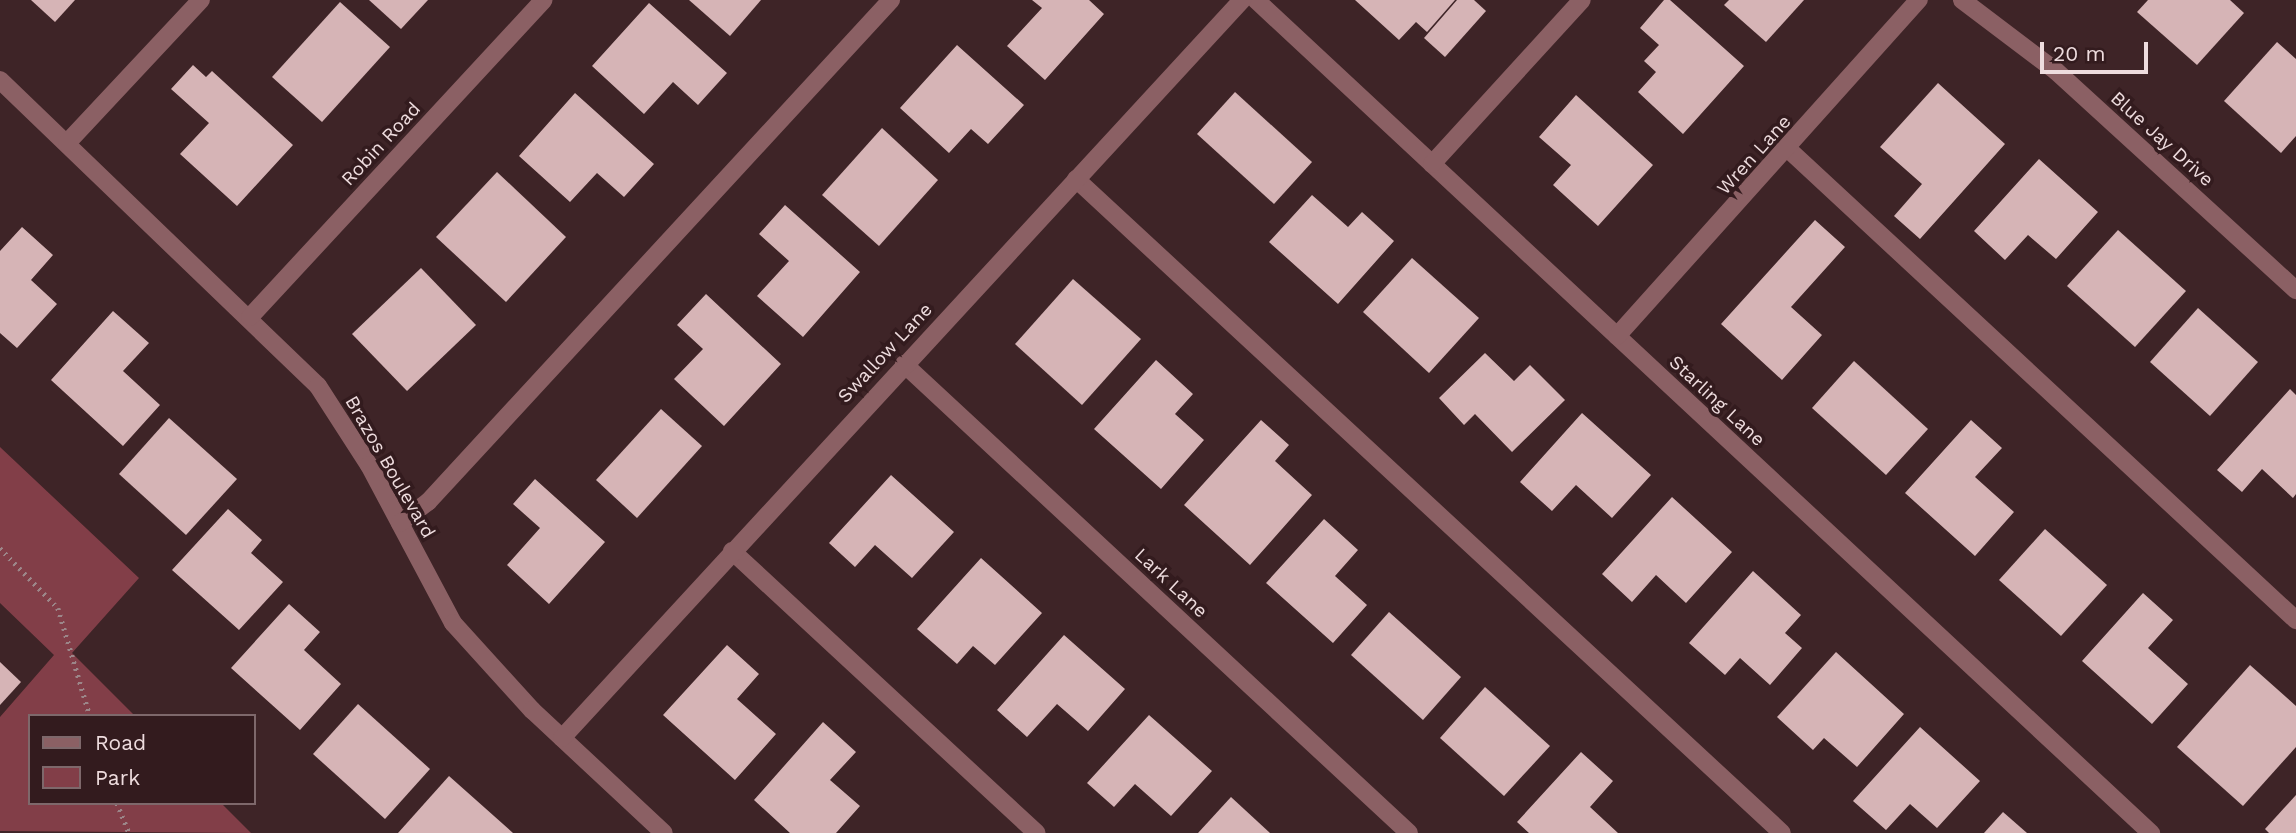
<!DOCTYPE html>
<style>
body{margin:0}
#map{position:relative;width:2296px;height:833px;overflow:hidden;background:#3e2427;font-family:"Work Sans",sans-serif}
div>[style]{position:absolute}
.green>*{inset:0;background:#823e48}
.building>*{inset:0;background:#d6b4b6}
.path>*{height:4.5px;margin-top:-2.25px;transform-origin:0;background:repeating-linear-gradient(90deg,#9c8689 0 2px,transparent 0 7px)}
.minor>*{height:18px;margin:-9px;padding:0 9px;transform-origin:9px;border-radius:9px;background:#8b6064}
span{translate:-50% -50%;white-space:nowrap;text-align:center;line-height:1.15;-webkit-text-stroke:7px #331b1e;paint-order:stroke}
.street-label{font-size:19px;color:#eedcde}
.legend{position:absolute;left:28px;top:714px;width:228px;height:91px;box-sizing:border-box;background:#331b1e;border:2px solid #7e686b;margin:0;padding:9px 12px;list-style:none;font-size:21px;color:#eedcde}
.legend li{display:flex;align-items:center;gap:14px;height:35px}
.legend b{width:35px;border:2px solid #7e686b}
.scale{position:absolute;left:2040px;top:42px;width:108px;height:32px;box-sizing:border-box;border:4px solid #eedcde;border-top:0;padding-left:9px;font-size:21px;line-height:24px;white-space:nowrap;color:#eedcde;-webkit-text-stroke:5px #331b1e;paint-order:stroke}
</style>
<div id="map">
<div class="green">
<div style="clip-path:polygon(0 447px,139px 578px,72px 653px,135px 716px,30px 716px,30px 803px,221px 803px,251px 833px,0 831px,0 717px,54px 655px,0 603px)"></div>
</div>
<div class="building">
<div style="clip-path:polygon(31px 0,75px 0,55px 22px)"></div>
<div style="clip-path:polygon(369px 0,428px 0,401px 29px)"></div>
<div style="clip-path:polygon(689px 0,761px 0,730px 36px)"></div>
<div style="clip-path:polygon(1032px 0,1089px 0,1104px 14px,1045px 80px,1007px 46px,1042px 8px)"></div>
<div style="clip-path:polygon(1355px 0,1455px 0,1427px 32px,1416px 22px,1399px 40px)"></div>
<div style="clip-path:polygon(1457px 0,1474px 0,1486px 11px,1445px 57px,1424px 38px)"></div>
<div style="clip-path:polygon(1664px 0,1670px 0,1744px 66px,1683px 134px,1638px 92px,1656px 72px,1644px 61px,1659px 45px,1640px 28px)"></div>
<div style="clip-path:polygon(1729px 0,1804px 0,1766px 42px,1724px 5px)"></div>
<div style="clip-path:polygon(2148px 0,2230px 0,2244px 13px,2197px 65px,2137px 12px)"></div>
<div style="clip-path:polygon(340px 2px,390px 47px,322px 122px,272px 77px)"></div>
<div style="clip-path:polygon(649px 3px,727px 73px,698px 105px,673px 82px,644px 114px,592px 66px)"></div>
<div style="clip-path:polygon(2277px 42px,2296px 59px,2296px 136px,2281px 153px,2224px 101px)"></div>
<div style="clip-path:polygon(957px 45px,1024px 105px,988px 144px,971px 129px,949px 153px,900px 108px)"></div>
<div style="clip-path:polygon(193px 65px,206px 77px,212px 71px,293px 145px,237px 206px,180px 154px,209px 123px,171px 89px)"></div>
<div style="clip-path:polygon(1938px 83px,2005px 144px,1920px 239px,1894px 216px,1922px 184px,1880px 147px)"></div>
<div style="clip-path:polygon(1235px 92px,1312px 162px,1274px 204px,1197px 134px)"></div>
<div style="clip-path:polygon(575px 93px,654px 164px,624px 197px,597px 173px,570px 202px,519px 156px)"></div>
<div style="clip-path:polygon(1576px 95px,1653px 165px,1598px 226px,1553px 185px,1571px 165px,1539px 137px)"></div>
<div style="clip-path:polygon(882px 128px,938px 180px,879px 246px,822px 195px)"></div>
<div style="clip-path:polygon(2039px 159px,2098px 212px,2056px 259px,2028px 235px,2005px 260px,1974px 231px)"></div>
<div style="clip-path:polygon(497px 172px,566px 237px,506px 302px,436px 237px)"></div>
<div style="clip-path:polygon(1312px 195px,1348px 227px,1362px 212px,1394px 241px,1338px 304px,1269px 242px)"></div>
<div style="clip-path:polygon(785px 205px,860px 272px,803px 337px,757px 296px,789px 261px,759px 234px)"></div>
<div style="clip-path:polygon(1815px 220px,1845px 247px,1791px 307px,1822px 335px,1782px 380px,1721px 324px)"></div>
<div style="clip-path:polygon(22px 227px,53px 255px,31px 280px,57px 304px,17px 348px,0 333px,0 251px)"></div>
<div style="clip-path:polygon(2118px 230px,2186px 291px,2135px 347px,2067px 286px)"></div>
<div style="clip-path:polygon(1412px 258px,1479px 318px,1429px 373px,1363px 312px)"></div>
<div style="clip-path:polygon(421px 268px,476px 325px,407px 391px,352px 334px)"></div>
<div style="clip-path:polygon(1073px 279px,1141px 339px,1082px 405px,1015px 344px)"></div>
<div style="clip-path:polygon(706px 294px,781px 364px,724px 426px,674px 379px,703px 349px,677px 325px)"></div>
<div style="clip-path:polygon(2198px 308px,2258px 362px,2210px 416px,2150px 362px)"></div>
<div style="clip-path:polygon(113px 311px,149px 343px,123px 371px,160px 405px,123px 446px,51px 380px)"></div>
<div style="clip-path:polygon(1485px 353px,1514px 381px,1530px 365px,1565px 400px,1512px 452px,1475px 414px,1464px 425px,1439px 398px)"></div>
<div style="clip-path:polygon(1156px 360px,1193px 394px,1175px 414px,1204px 440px,1161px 489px,1094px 429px)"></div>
<div style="clip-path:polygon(1854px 361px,1928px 429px,1886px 475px,1812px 408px)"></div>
<div style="clip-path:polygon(2290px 389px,2296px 395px,2296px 494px,2293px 498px,2262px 469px,2242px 492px,2217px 470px)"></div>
<div style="clip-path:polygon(661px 409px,702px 446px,637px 518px,596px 480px)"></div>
<div style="clip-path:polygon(1582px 413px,1651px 475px,1612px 518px,1576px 485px,1552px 511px,1520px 482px)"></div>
<div style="clip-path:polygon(169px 418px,237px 479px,186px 535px,119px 474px)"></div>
<div style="clip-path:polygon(1261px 420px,1289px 445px,1275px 461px,1312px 495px,1250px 565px,1184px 505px)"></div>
<div style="clip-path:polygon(1971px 420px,2002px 448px,1975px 477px,2014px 512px,1975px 556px,1905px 493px)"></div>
<div style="clip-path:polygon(891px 475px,954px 532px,912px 578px,875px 545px,855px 567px,829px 543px)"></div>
<div style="clip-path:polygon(535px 479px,605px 542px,549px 604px,507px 565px,540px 528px,513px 504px)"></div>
<div style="clip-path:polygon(1672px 497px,1732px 552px,1686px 603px,1656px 575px,1632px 602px,1602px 574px)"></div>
<div style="clip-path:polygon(228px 509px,262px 540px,251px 553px,283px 582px,239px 630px,172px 570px)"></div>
<div style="clip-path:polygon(1324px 519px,1358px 550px,1335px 576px,1367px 605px,1333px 643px,1266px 583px)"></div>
<div style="clip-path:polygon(2045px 529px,2107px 585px,2061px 636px,1999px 580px)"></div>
<div style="clip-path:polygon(981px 558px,1042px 613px,995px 665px,973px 646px,957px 664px,917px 629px)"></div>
<div style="clip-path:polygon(1753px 571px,1801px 615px,1785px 633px,1802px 648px,1770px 685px,1740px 658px,1725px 675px,1689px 643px)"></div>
<div style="clip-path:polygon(2143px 593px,2173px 620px,2148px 648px,2188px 684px,2152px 724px,2082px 661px)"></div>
<div style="clip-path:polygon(289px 604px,320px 632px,304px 650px,341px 684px,300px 730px,231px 668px)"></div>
<div style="clip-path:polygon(1389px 612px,1461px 677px,1423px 720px,1351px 655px)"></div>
<div style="clip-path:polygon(1064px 635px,1125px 689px,1088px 731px,1057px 704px,1027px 737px,997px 710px)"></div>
<div style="clip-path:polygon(727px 645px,759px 674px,737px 699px,776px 734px,735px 780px,663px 715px)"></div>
<div style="clip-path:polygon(1836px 652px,1904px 714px,1857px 767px,1824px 738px,1813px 750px,1777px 717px)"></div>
<div style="clip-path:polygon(0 662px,21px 682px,0 705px)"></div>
<div style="clip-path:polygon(2250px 665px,2296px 706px,2296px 747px,2243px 806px,2177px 747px)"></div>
<div style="clip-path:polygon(1485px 687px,1550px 746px,1504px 796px,1440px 738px)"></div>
<div style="clip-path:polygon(358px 704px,430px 769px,385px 819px,313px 754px)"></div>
<div style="clip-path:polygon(1149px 715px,1212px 771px,1171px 816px,1135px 784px,1114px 807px,1087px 783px)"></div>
<div style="clip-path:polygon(823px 722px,856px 752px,830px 780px,860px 806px,836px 833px,790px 833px,754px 800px)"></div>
<div style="clip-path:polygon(1920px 727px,1980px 781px,1937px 828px,1910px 804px,1886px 830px,1853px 801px)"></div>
<div style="clip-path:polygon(1581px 752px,1613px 781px,1590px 807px,1618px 833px,1529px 833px,1517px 822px)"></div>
<div style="clip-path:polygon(449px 776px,513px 833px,398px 833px)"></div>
<div style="clip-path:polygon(2296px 795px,2296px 833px,2269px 833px,2265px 829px)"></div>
<div style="clip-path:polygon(1231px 797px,1270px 833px,1198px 833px)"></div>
<div style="clip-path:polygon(2003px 812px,2027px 833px,1984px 833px)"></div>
</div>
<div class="path">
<div style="left:0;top:548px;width:83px;rotate:46deg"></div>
<div style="left:58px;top:608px;width:113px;rotate:73.5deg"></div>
<div style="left:117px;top:803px;width:32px;rotate:68deg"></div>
</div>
<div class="minor">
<div style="left:1256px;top:0;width:1223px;rotate:42.95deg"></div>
<div style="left:1962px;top:0;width:118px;rotate:37.1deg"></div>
<div style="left:2056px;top:71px;width:325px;rotate:42.4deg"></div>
<div style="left:0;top:80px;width:441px;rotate:43.9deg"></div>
<div style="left:318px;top:386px;width:94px;rotate:57.2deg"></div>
<div style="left:369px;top:465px;width:179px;rotate:62deg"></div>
<div style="left:453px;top:623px;width:118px;rotate:47.8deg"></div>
<div style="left:532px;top:710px;width:180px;rotate:43deg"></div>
<div style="left:67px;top:143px;width:196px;rotate:-46.9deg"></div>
<div style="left:1788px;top:149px;width:693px;rotate:42.84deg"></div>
<div style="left:1432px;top:164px;width:222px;rotate:-47.6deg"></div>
<div style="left:1076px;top:179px;width:962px;rotate:42.81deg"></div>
<div style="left:250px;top:317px;width:432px;rotate:-47.2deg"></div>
<div style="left:1617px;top:336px;width:452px;rotate:-48.1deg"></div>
<div style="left:904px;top:364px;width:689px;rotate:42.88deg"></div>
<div style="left:400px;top:523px;width:35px;rotate:-37deg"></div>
<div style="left:428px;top:502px;width:683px;rotate:-47.31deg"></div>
<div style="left:732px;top:551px;width:415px;rotate:42.8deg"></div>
<div style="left:562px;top:738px;width:1004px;rotate:-47.34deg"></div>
</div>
<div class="street-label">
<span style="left:2162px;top:139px;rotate:42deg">Blue Jay Drive</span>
<span style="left:381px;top:144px;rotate:-47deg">Robin Road</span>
<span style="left:1754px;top:155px;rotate:-48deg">Wren Lane</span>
<span style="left:885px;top:353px;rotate:-47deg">Swallow Lane</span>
<span style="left:1717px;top:401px;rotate:43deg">Starling Lane</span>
<span style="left:390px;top:467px;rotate:60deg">Brazos Boulevard</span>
<span style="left:1171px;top:583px;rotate:43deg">Lark Lane</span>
</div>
<ul class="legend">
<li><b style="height:9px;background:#8b6064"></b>Road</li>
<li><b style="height:19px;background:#823e48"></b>Park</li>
</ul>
<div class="scale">20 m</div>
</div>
